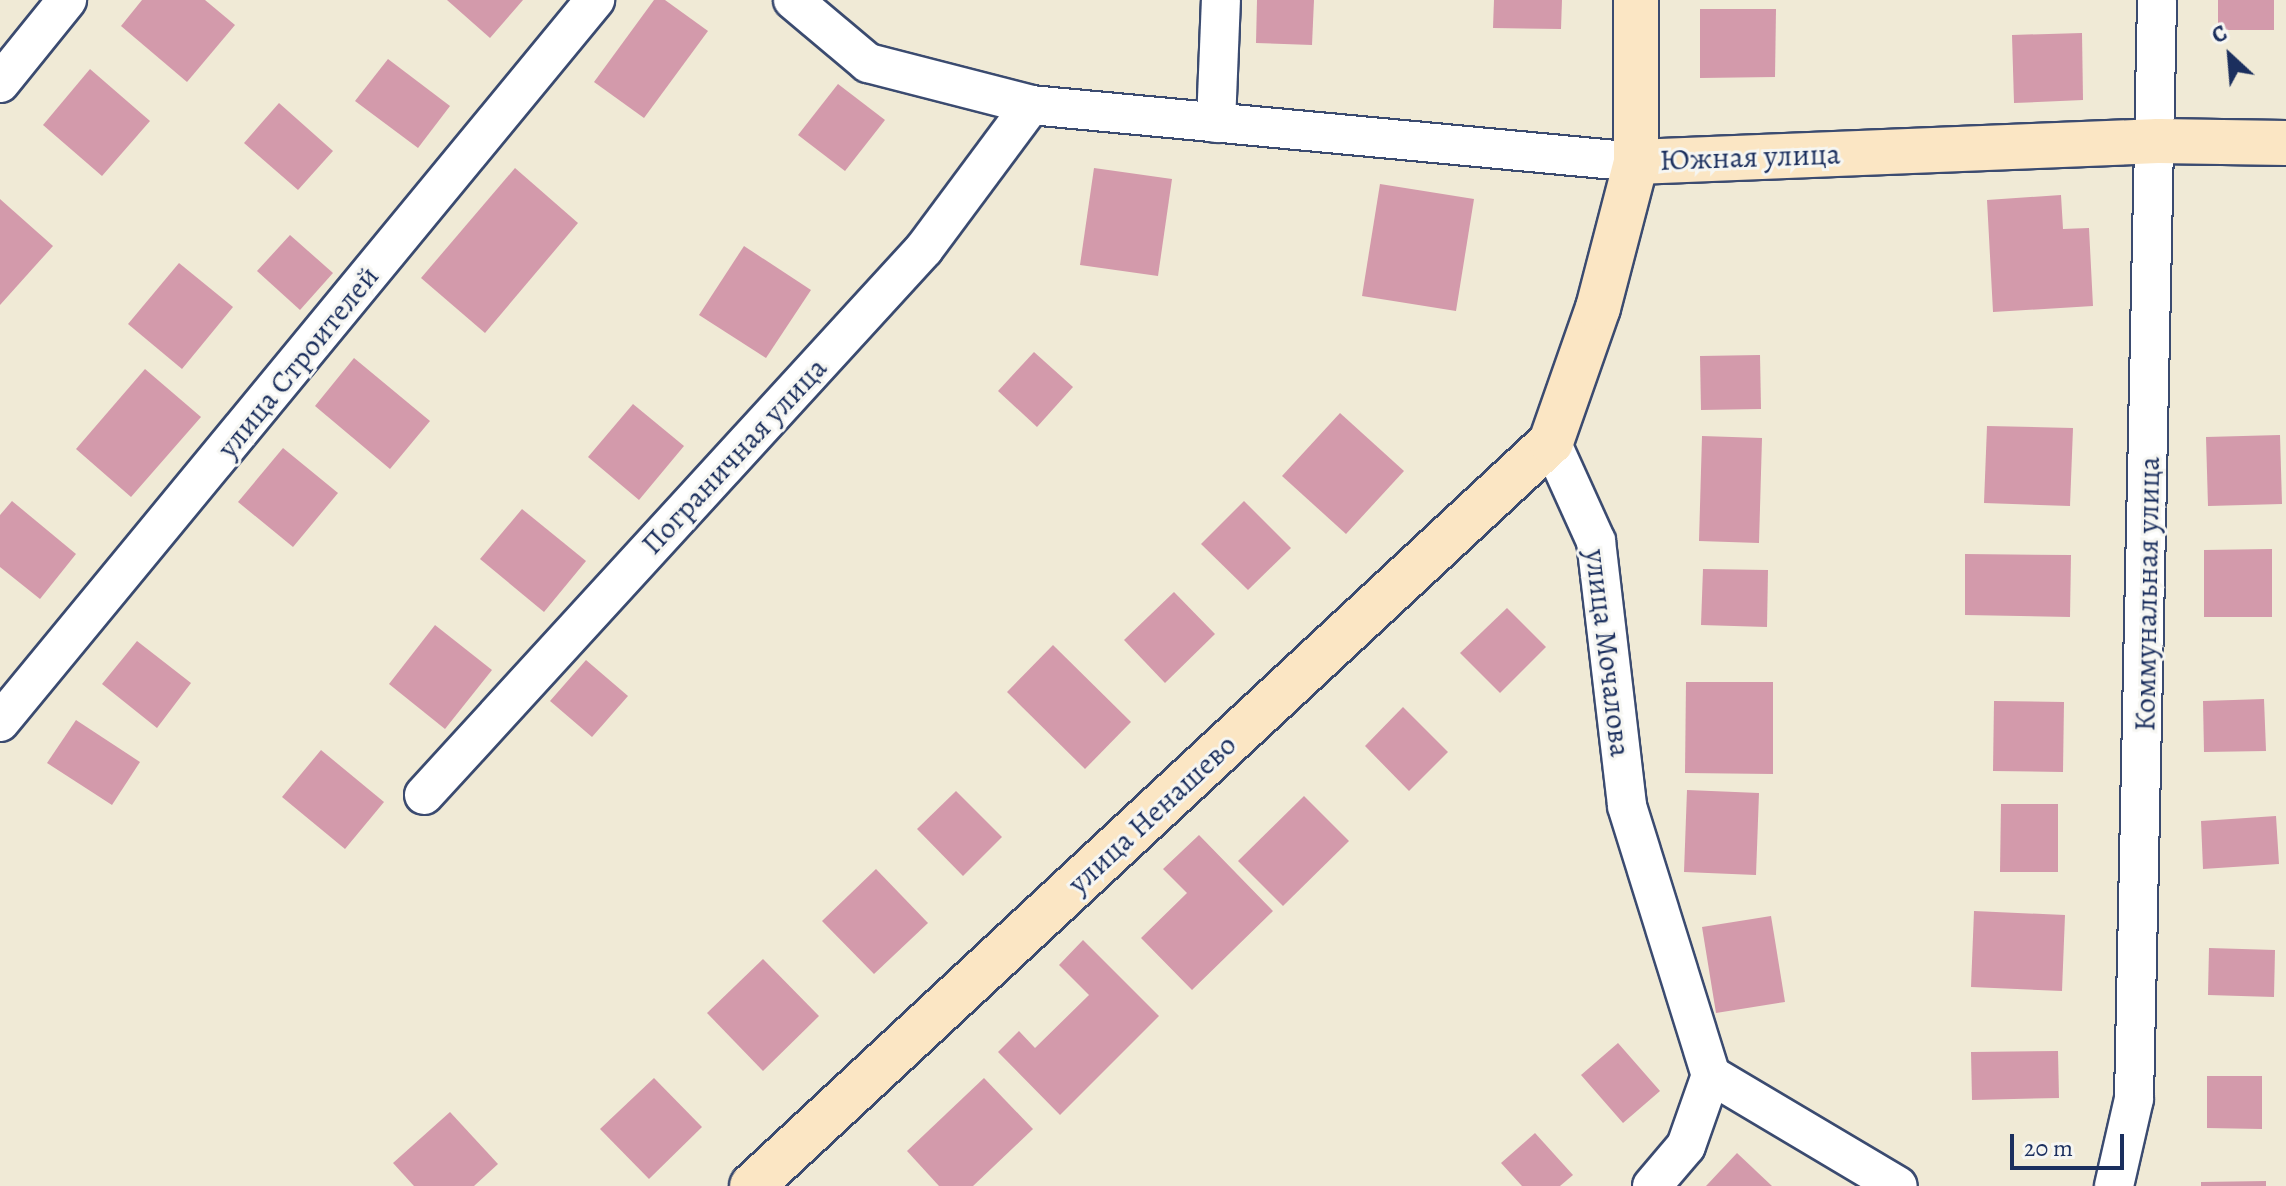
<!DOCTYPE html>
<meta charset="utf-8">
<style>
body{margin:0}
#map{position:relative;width:2286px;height:1186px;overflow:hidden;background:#f0ead6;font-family:Alegreya,serif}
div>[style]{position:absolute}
.building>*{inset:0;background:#d39aab}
.roads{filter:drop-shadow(2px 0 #3b4b70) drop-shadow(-2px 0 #3b4b70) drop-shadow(0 2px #3b4b70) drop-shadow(0 -2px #3b4b70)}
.street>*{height:38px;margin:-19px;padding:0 19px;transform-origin:19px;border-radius:19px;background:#fff}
.secondary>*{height:44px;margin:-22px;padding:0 22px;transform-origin:22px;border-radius:22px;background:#fbe6c4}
span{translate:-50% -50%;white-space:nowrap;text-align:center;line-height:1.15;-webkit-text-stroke:6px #f6f6f2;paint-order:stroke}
.street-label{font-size:30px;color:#1b2f5e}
.north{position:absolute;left:2190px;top:16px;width:80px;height:80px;-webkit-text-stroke:6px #f6f6f2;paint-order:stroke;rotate:334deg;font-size:22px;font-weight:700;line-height:32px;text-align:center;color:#1b2f5e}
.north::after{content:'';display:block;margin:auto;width:28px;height:36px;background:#1b2f5e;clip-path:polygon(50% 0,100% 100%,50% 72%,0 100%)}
.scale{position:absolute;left:2010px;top:1134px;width:114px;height:36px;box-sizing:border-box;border:4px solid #1b2f5e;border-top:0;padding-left:10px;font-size:24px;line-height:28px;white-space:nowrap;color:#1b2f5e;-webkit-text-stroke:6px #f6f6f2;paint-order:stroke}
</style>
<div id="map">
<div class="building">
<div style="clip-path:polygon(142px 0,205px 0,235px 25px,187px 82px,121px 26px)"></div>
<div style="clip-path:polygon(447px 0,523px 0,490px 38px)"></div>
<div style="clip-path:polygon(654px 0,665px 0,708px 31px,644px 118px,594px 82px)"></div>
<div style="clip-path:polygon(1257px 0,1314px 0,1312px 45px,1256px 43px)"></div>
<div style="clip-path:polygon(1494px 0,1562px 0,1561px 29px,1493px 28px)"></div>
<div style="clip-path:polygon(2218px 0,2274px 0,2274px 30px,2218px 30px)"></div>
<div style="clip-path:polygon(1700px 9px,1776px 9px,1775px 77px,1700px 78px)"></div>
<div style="clip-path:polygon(2082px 33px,2083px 100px,2014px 103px,2012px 35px)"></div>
<div style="clip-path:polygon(388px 59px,450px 106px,418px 148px,355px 101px)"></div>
<div style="clip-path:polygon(90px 69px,150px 121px,102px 176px,43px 125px)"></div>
<div style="clip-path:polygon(838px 84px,885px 120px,845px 171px,798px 135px)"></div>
<div style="clip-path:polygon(279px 103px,333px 151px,298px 190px,244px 143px)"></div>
<div style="clip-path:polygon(515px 168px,578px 223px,485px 333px,421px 278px)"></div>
<div style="clip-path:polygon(1094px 168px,1172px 179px,1158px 276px,1080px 265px)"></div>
<div style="clip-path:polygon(1380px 184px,1474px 199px,1456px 311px,1362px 296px)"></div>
<div style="clip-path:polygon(2061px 195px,2063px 229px,2089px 228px,2093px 306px,1993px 312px,1987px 200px)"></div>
<div style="clip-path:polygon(0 199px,53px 246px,0 305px)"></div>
<div style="clip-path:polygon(290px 235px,333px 273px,300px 310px,257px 271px)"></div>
<div style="clip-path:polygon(744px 246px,811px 290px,766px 358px,699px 315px)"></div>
<div style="clip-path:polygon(179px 263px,233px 307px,182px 369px,128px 324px)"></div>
<div style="clip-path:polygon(1034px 352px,1073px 387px,1037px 427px,998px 391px)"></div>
<div style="clip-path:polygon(1760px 355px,1761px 409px,1701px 410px,1700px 356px)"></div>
<div style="clip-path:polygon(354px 358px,430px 421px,390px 469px,315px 406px)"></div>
<div style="clip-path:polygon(145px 369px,201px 417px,131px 497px,76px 449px)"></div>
<div style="clip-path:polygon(633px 404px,684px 446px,639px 500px,588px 457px)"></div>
<div style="clip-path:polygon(1340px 413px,1404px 471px,1346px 534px,1282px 476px)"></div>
<div style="clip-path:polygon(1987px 426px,2073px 428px,2070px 506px,1984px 503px)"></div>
<div style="clip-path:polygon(2280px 435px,2282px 504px,2208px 506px,2206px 437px)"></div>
<div style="clip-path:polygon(1702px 436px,1762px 438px,1759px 543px,1699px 541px)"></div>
<div style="clip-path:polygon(283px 448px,338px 493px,293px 547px,238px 502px)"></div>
<div style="clip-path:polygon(12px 501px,76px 554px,40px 599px,0 567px,0 515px)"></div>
<div style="clip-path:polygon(1244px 501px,1291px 548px,1248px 590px,1201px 544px)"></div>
<div style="clip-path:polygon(522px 509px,586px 561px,544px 612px,480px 559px)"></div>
<div style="clip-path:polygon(2272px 549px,2272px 617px,2204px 617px,2204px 550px)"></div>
<div style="clip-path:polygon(1965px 554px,2071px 555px,2070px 617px,1965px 615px)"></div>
<div style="clip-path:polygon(1703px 569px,1768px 570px,1767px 627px,1701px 625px)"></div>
<div style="clip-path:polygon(1174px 592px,1215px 634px,1165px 683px,1124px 640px)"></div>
<div style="clip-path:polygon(1507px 608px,1546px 647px,1500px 693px,1460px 653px)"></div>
<div style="clip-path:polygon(435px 625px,492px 670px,445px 729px,389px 684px)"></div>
<div style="clip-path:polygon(137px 641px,191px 683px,157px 728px,102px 684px)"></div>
<div style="clip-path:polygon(1053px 645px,1131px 722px,1085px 769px,1007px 692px)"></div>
<div style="clip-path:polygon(586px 660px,628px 696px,592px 737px,550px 701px)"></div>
<div style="clip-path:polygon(1686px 682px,1773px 682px,1773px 774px,1685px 773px)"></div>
<div style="clip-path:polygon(2264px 699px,2266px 751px,2204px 752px,2203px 701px)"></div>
<div style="clip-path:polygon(1994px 701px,2064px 702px,2063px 772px,1993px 771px)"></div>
<div style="clip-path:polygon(1403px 707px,1448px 752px,1409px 791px,1365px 746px)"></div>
<div style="clip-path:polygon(76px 720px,140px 762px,112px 805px,47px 763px)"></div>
<div style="clip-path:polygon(321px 750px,384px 802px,345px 849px,282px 797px)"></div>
<div style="clip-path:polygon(1687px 790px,1759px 793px,1756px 875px,1684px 872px)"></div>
<div style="clip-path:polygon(956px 791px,1002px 837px,963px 876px,917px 829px)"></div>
<div style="clip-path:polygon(1304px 796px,1349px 841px,1283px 906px,1238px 861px)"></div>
<div style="clip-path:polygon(2001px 804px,2058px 804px,2058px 872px,2000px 872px)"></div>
<div style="clip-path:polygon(2276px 816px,2279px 864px,2203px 869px,2201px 821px)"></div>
<div style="clip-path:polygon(1199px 835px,1273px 911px,1192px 990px,1141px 938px,1187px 893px,1163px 869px)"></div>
<div style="clip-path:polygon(876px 869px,928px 923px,874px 974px,822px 921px)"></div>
<div style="clip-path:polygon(1974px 911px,2065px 915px,2062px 991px,1971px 987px)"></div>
<div style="clip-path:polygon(1771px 916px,1785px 1002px,1716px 1013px,1702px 927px)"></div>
<div style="clip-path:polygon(1083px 940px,1159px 1016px,1060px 1115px,998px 1052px,1019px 1031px,1035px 1048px,1089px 995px,1059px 965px)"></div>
<div style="clip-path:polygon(2209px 948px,2275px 950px,2274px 997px,2208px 995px)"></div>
<div style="clip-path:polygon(763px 959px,819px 1016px,763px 1071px,707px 1013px)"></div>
<div style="clip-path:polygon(1618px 1043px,1660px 1091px,1623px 1123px,1581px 1075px)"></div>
<div style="clip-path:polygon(2058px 1051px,2059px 1098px,1972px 1100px,1971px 1052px)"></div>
<div style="clip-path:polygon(2207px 1076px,2262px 1076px,2262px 1129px,2207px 1128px)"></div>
<div style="clip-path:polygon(654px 1078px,702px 1127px,649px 1179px,600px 1129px)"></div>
<div style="clip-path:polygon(984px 1078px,1033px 1129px,973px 1186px,939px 1186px,907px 1151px)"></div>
<div style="clip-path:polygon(450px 1112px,498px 1164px,474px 1186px,414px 1186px,393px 1163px)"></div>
<div style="clip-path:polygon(1535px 1133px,1573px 1175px,1560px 1186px,1522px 1186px,1501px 1163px)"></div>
<div style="clip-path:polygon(1737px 1153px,1772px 1186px,1706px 1186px)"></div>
<div style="clip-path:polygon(2266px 1181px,2266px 1186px,2201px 1186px,2201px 1182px)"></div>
</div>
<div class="roads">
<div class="street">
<div style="left:793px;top:0;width:98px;rotate:40deg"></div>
<div style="left:868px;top:63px;width:168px;rotate:14.4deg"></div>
<div style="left:1031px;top:105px;width:608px;rotate:5.38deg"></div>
<div style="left:0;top:83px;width:107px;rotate:-51.1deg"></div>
<div style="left:1216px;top:123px;width:123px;rotate:-87.7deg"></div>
<div style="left:1551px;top:442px;width:109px;rotate:65.6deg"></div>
<div style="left:1596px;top:541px;width:267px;rotate:83.3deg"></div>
<div style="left:1627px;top:806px;width:282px;rotate:72.7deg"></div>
<div style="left:0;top:722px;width:936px;rotate:-50.51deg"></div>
<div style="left:424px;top:795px;width:740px;rotate:-47.52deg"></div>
<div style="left:924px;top:249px;width:179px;rotate:-53.4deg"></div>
<div style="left:1711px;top:1075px;width:217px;rotate:30.7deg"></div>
<div style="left:1652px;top:1186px;width:52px;rotate:-49.6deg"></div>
<div style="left:1686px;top:1146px;width:75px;rotate:-70.6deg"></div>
<div style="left:2114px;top:1186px;width:89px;rotate:-77.1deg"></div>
<div style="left:2134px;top:1099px;width:1099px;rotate:-88.8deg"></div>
</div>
<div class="secondary">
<div style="left:1636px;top:162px;width:522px;rotate:-2.3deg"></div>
<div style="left:2158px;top:141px;width:128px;rotate:0.9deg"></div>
<div style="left:752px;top:1186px;width:1092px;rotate:-42.96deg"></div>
<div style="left:1551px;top:442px;width:142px;rotate:-70.7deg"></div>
<div style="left:1598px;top:308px;width:151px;rotate:-75.4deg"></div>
<div style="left:1636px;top:162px;width:162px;rotate:-90deg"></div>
</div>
</div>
<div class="street-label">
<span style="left:1750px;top:157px;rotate:-2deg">Южная улица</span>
<span style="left:298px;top:362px;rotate:-51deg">улица Строителей</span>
<span style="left:734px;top:456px;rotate:-47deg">Пограничная улица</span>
<span style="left:2147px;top:594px;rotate:-89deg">Коммунальная улица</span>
<span style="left:1608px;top:653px;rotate:83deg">улица Мочалова</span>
<span style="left:1152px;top:814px;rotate:-43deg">улица Ненашево</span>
</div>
<div class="north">С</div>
<div class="scale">20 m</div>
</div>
